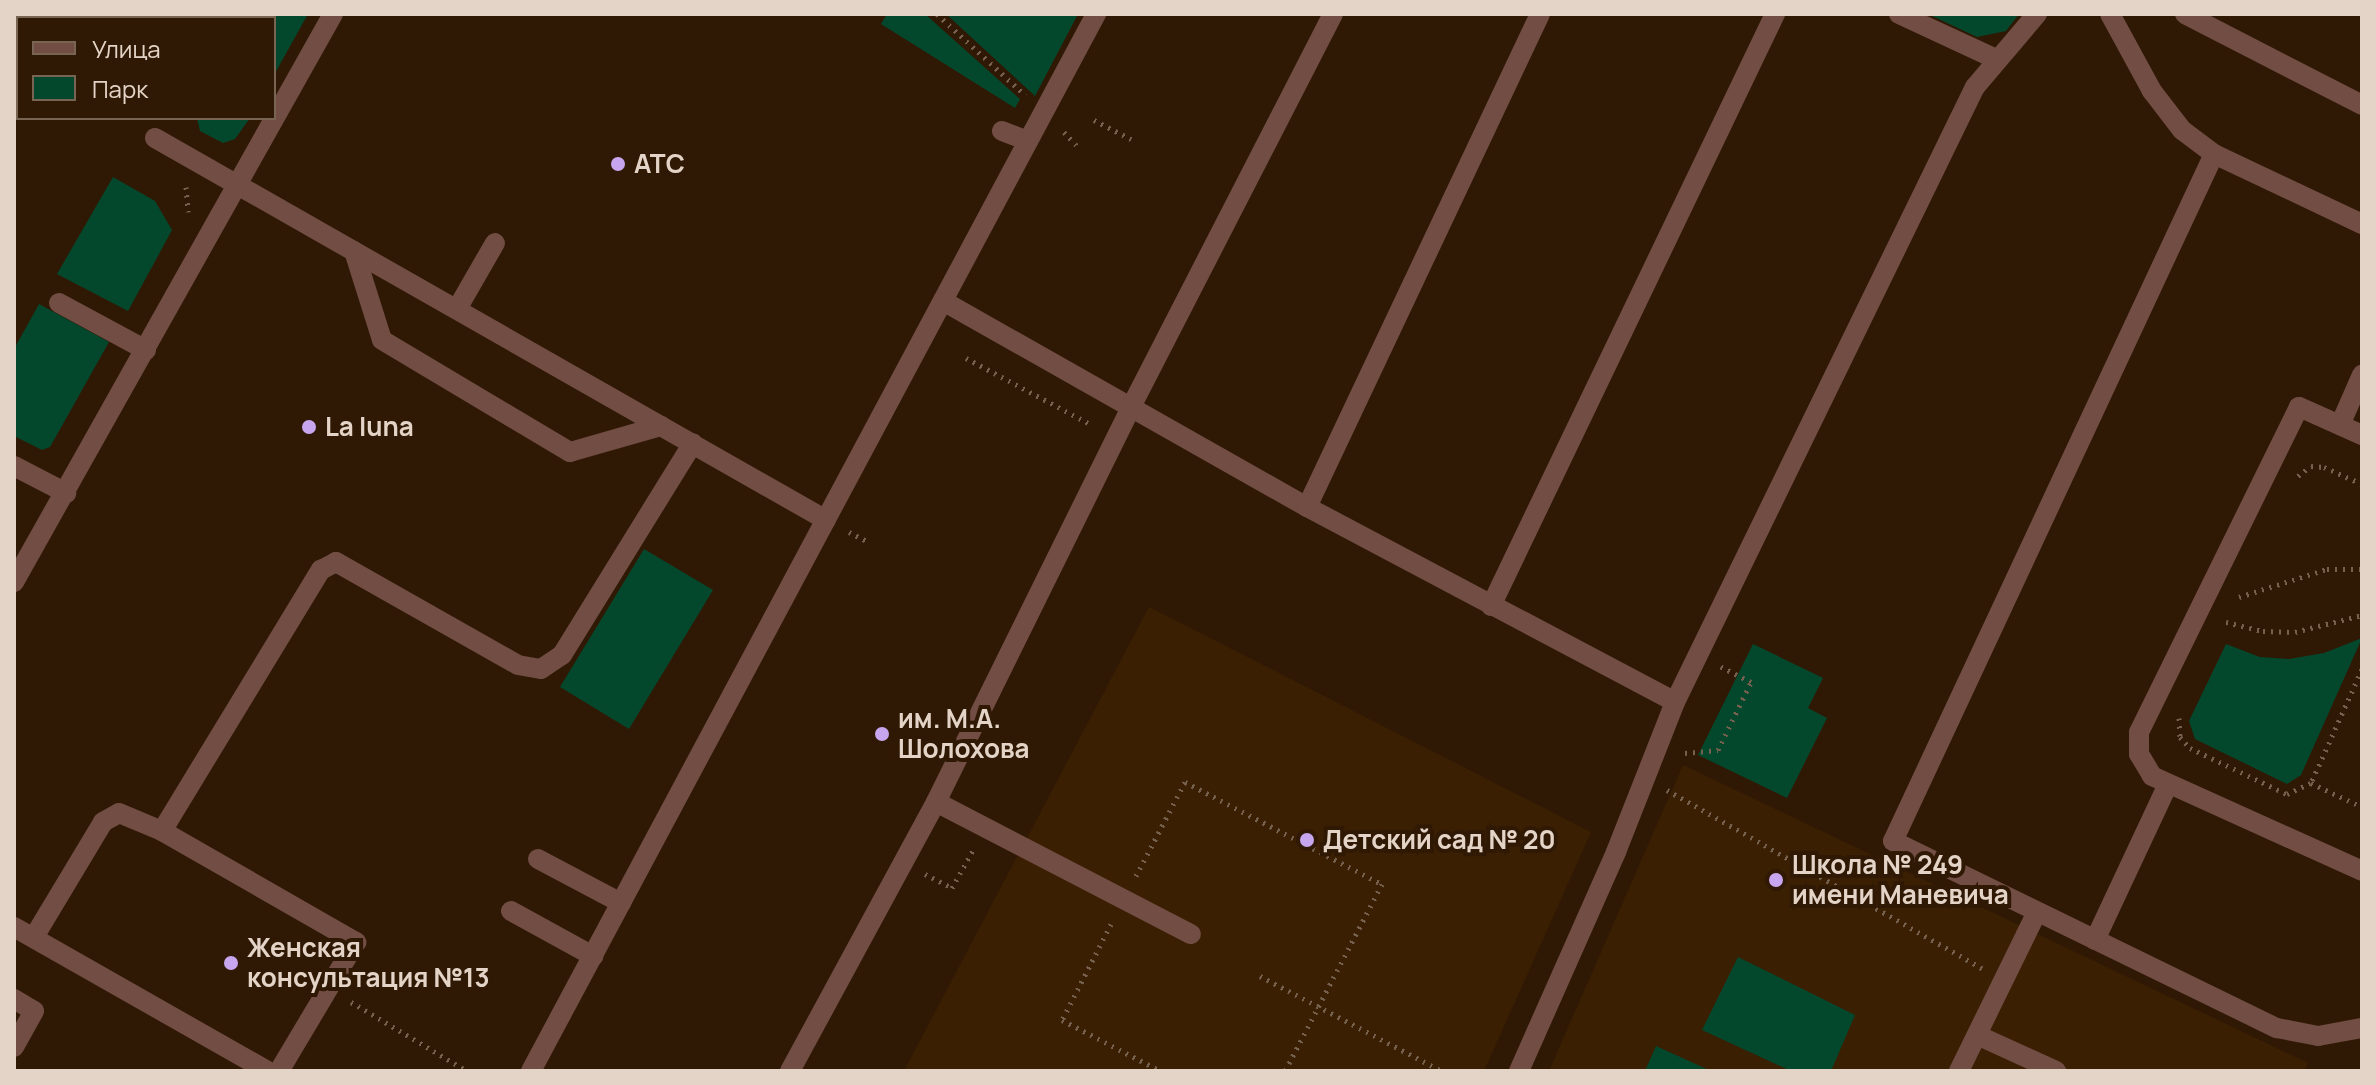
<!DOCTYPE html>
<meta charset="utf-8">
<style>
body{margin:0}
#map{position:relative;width:2376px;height:1085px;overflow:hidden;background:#301904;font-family:Manrope,sans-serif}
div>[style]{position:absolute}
.built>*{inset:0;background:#3b1f03}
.green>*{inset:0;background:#03482d}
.path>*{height:5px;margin-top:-2.5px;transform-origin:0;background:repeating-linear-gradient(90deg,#76614f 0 2px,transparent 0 8px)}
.minor>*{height:20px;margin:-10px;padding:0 10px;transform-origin:10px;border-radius:10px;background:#714d44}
.dots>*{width:22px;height:22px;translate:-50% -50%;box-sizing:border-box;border:4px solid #301904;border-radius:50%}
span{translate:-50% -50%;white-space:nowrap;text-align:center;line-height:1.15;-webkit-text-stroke:8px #301904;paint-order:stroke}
.poi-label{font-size:26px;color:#e4d4c7;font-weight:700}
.left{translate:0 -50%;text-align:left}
.frame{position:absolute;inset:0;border:16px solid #e4d4c7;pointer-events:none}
.legend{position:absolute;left:16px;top:16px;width:260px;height:104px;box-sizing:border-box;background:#301904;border:2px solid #786452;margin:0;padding:10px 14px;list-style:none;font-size:24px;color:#e4d4c7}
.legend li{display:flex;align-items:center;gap:16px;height:40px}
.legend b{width:40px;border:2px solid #786452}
</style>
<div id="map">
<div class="built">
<div style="clip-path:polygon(1149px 607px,1591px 832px,1484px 1071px,904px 1071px)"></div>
<div style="clip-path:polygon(1683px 765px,2308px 1063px,2304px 1071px,1549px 1071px)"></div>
</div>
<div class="green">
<div style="clip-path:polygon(254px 14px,308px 14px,274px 75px,274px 18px,252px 18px)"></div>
<div style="clip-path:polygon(887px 14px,925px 14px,1020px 99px,1015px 108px,881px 24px)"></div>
<div style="clip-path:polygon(946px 14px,1078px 14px,1035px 96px)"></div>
<div style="clip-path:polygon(1928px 14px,2019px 14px,2006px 31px,1977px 37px)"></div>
<div style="clip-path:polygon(197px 118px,250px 118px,235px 139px,223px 143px,200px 131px)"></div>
<div style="clip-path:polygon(113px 177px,155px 201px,172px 230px,128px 311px,57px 274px)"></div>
<div style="clip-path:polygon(39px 304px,109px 342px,50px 447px,42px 450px,14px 436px,14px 349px)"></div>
<div style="clip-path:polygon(644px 549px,713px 590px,629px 729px,560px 687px)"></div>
<div style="clip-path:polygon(2362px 638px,2301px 775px,2287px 784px,2195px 739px,2189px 721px,2226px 644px,2260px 657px,2289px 659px,2324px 653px)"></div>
<div style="clip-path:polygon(1753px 644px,1823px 678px,1808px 708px,1827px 718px,1787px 798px,1698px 755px)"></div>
<div style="clip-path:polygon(1738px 957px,1855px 1015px,1831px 1071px,1791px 1071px,1702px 1030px)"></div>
<div style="clip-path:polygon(1656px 1046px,1711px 1071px,1645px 1071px)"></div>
</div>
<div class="path">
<div style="left:937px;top:14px;width:120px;rotate:42.6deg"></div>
<div style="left:240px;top:18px;width:4px;rotate:-63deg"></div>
<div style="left:1094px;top:120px;width:42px;rotate:27.2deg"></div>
<div style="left:1064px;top:132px;width:22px;rotate:47deg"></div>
<div style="left:186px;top:187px;width:25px;rotate:85deg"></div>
<div style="left:966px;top:358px;width:143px;rotate:28deg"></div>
<div style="left:2298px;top:476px;width:16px;rotate:-38deg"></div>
<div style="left:2311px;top:466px;width:13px;rotate:4deg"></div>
<div style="left:2324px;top:467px;width:42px;rotate:24.1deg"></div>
<div style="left:849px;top:532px;width:22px;rotate:27deg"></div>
<div style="left:2239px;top:597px;width:92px;rotate:-17.7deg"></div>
<div style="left:2327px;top:569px;width:35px"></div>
<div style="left:2226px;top:622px;width:38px;rotate:14deg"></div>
<div style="left:2263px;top:631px;width:32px;rotate:2deg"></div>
<div style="left:2295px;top:632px;width:69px;rotate:-14.2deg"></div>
<div style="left:2362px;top:669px;width:125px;rotate:114.1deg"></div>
<div style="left:2311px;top:783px;width:56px;rotate:25.2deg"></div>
<div style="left:2179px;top:718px;width:19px;rotate:87deg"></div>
<div style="left:2180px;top:737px;width:15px;rotate:48deg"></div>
<div style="left:2190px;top:748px;width:107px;rotate:25.4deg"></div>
<div style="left:2287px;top:794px;width:26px;rotate:-25deg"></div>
<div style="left:1685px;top:753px;width:33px;rotate:-5deg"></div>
<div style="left:1718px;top:750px;width:76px;rotate:-64.1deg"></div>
<div style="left:1751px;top:682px;width:34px;rotate:-153deg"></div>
<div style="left:1667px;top:790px;width:362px;rotate:29.5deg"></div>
<div style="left:925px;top:874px;width:30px;rotate:27deg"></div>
<div style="left:952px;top:888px;width:43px;rotate:-61.1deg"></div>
<div style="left:1136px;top:876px;width:106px;rotate:-62.5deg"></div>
<div style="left:1185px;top:782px;width:222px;rotate:27.4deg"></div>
<div style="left:1382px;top:884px;width:211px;rotate:117.4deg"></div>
<div style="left:1111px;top:924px;width:108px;rotate:117deg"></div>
<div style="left:1062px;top:1020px;width:111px;rotate:27.3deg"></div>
<div style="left:1260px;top:976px;width:205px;rotate:27.6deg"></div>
<div style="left:351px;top:1002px;width:135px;rotate:30.7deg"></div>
</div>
<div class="minor">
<div style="left:1899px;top:14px;width:109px;rotate:24.9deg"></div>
<div style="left:2110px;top:14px;width:88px;rotate:61.4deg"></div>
<div style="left:2152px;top:91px;width:49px;rotate:52.4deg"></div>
<div style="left:2182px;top:130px;width:40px;rotate:37deg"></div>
<div style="left:2214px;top:154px;width:758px;rotate:115.04deg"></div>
<div style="left:1893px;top:841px;width:427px;rotate:26deg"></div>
<div style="left:2277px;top:1028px;width:42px;rotate:11deg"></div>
<div style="left:2318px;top:1036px;width:45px;rotate:-10.3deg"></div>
<div style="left:2185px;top:14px;width:199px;rotate:27.2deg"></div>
<div style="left:40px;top:18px;width:4px;rotate:-63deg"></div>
<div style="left:14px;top:64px;width:8px;rotate:-60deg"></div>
<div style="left:1002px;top:131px;width:28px;rotate:21deg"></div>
<div style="left:155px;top:138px;width:772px;rotate:29.65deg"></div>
<div style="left:2214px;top:154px;width:164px;rotate:25.3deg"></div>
<div style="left:354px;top:251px;width:93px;rotate:72.5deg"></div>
<div style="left:382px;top:340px;width:219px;rotate:30.8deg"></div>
<div style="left:570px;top:452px;width:95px;rotate:-15.9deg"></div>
<div style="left:943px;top:301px;width:418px;rotate:29.5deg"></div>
<div style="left:1307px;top:507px;width:416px;rotate:27.9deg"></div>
<div style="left:59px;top:303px;width:99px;rotate:28.4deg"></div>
<div style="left:457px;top:309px;width:76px;rotate:-60.1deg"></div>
<div style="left:2340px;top:425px;width:55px;rotate:-66.3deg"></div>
<div style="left:2362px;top:435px;width:69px;rotate:-156deg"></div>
<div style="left:2299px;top:407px;width:362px;rotate:116.2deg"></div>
<div style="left:2139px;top:732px;width:22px;rotate:90deg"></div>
<div style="left:2139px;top:754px;width:26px;rotate:59deg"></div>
<div style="left:2152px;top:776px;width:230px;rotate:24.3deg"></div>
<div style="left:14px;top:466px;width:59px;rotate:27.4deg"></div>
<div style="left:1307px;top:507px;width:545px;rotate:-64.7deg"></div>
<div style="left:14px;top:582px;width:651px;rotate:-60.68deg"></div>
<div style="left:1491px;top:606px;width:657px;rotate:-64.37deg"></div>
<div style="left:936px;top:802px;width:287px;rotate:27.4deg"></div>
<div style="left:162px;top:831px;width:306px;rotate:-58.7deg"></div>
<div style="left:321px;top:570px;width:17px;rotate:-28deg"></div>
<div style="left:336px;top:562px;width:209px;rotate:29.5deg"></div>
<div style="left:518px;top:665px;width:23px;rotate:10deg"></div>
<div style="left:541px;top:669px;width:25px;rotate:-34deg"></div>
<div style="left:562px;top:655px;width:249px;rotate:-58.3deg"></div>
<div style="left:538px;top:859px;width:94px;rotate:27.9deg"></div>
<div style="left:511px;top:911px;width:94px;rotate:28.8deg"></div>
<div style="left:14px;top:927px;width:291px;rotate:29.6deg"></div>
<div style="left:34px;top:937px;width:134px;rotate:-59deg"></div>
<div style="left:103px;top:822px;width:18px;rotate:-29deg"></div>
<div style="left:119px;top:813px;width:47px;rotate:22.7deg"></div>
<div style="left:162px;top:831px;width:224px;rotate:29.8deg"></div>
<div style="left:356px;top:942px;width:150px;rotate:120.8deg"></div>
<div style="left:2095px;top:940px;width:172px;rotate:-64.9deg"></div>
<div style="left:14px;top:999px;width:23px;rotate:31deg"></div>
<div style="left:34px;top:1011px;width:41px;rotate:119.1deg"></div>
<div style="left:1977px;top:1035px;width:87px;rotate:24.5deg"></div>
<div style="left:531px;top:1071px;width:1199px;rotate:-61.87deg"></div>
<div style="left:790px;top:1071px;width:306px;rotate:-61.5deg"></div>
<div style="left:936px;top:802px;width:441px;rotate:-63.7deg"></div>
<div style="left:1131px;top:407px;width:442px;rotate:-62.8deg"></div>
<div style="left:1519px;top:1071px;width:240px;rotate:-66.1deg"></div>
<div style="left:1616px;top:852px;width:161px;rotate:-68.5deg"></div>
<div style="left:1675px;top:702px;width:684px;rotate:-64deg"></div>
<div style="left:1975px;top:87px;width:96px;rotate:-49.7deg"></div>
<div style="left:1959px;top:1071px;width:177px;rotate:-63.9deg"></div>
</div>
<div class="dots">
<div style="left:618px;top:164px;background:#c8a6ef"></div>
<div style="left:309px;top:427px;background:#c8a6ef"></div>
<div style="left:882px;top:734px;background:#c8a6ef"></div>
<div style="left:1307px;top:840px;background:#c8a6ef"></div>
<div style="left:1776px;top:880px;background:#c8a6ef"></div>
<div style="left:231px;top:963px;background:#c8a6ef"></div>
</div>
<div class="poi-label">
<span class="left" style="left:634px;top:164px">АТС</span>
<span class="left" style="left:325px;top:427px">La luna</span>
<span class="left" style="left:898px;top:734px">им. М.А.<br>Шолохова</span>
<span class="left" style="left:1323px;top:840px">Детский сад № 20</span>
<span class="left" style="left:1792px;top:880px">Школа № 249<br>имени Маневича</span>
<span class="left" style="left:247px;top:963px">Женская<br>консультация №13</span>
</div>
<div class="frame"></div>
<ul class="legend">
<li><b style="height:10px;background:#714d44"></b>Улица</li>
<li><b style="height:22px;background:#03482d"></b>Парк</li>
</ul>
</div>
